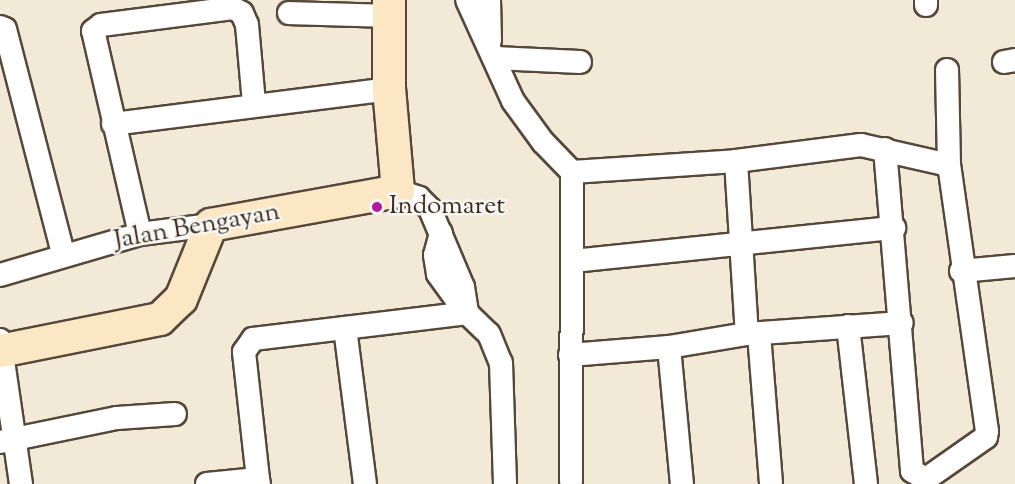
<!DOCTYPE html>
<style>
body{margin:0}
#map{position:relative;width:1015px;height:484px;overflow:hidden;background:#f3e9d7;font-family:"Sorts Mill Goudy",serif}
div>[style]{position:absolute}
.roads{filter:drop-shadow(2px 0 #57473a) drop-shadow(-2px 0 #57473a) drop-shadow(0 2px #57473a) drop-shadow(0 -2px #57473a)}
.street>*{height:22px;margin:-11px;padding:0 11px;transform-origin:11px;border-radius:11px;background:#fff}
.secondary>*{height:32px;margin:-16px;padding:0 16px;transform-origin:16px;border-radius:16px;background:#fbe7c3}
.dots>*{width:16px;height:16px;translate:-50% -50%;box-sizing:border-box;border:3px solid #f6f6f2;border-radius:50%}
span{translate:-50% -50%;white-space:nowrap;text-align:center;line-height:1.15;-webkit-text-stroke:5px #f6f6f2;paint-order:stroke}
.poi-label{font-size:26px;color:#3b2a1e}
.left{translate:0 -50%;text-align:left}
.street-label{font-size:26px;color:#3b2a1e}
</style>
<div id="map">
<div class="roads">
<div class="street">
<div style="left:467px;top:0;width:111px;rotate:65.5deg"></div>
<div style="left:513px;top:101px;width:51px;rotate:53.8deg"></div>
<div style="left:543px;top:142px;width:42px;rotate:46deg"></div>
<div style="left:572px;top:172px;width:164px;rotate:-3.8deg"></div>
<div style="left:736px;top:161px;width:126px;rotate:-7.3deg"></div>
<div style="left:861px;top:145px;width:90px;rotate:12.8deg"></div>
<div style="left:489px;top:0;width:40px;rotate:88.6deg"></div>
<div style="left:926px;top:0;width:5px;rotate:90deg"></div>
<div style="left:289px;top:13px;width:100px;rotate:1.7deg"></div>
<div style="left:0;top:27px;width:5px;rotate:22deg"></div>
<div style="left:5px;top:29px;width:232px;rotate:75.5deg"></div>
<div style="left:495px;top:58px;width:85px;rotate:2.7deg"></div>
<div style="left:1004px;top:62px;width:11px;rotate:-10deg"></div>
<div style="left:113px;top:124px;width:278px;rotate:-7.2deg"></div>
<div style="left:885px;top:149px;width:323px;rotate:85.2deg"></div>
<div style="left:912px;top:471px;width:16px;rotate:30deg"></div>
<div style="left:926px;top:479px;width:73px;rotate:-35deg"></div>
<div style="left:986px;top:437px;width:6px;rotate:-81deg"></div>
<div style="left:987px;top:431px;width:269px;rotate:-98.1deg"></div>
<div style="left:949px;top:165px;width:95px;rotate:-91.2deg"></div>
<div style="left:736px;top:161px;width:173px;rotate:86.4deg"></div>
<div style="left:398px;top:191px;width:22px;rotate:18deg"></div>
<div style="left:419px;top:198px;width:16px;rotate:45deg"></div>
<div style="left:430px;top:209px;width:85px;rotate:67.1deg"></div>
<div style="left:463px;top:287px;width:26px;rotate:81deg"></div>
<div style="left:467px;top:313px;width:30px;rotate:44deg"></div>
<div style="left:489px;top:334px;width:31px;rotate:68deg"></div>
<div style="left:501px;top:363px;width:121px;rotate:88.1deg"></div>
<div style="left:441px;top:233px;width:23px;rotate:105deg"></div>
<div style="left:435px;top:255px;width:19px;rotate:81deg"></div>
<div style="left:438px;top:274px;width:44px;rotate:54.2deg"></div>
<div style="left:140px;top:234px;width:208px;rotate:-103deg"></div>
<div style="left:93px;top:31px;width:10px;rotate:-37deg"></div>
<div style="left:101px;top:25px;width:133px;rotate:-7.3deg"></div>
<div style="left:233px;top:8px;width:10px;rotate:29deg"></div>
<div style="left:242px;top:13px;width:13px;rotate:67deg"></div>
<div style="left:247px;top:25px;width:79px;rotate:84.9deg"></div>
<div style="left:573px;top:261px;width:323px;rotate:-5.9deg"></div>
<div style="left:961px;top:271px;width:54px;rotate:-5.3deg"></div>
<div style="left:0;top:275px;width:146px;rotate:-16.3deg"></div>
<div style="left:140px;top:234px;width:72px;rotate:-7.2deg"></div>
<div style="left:848px;top:326px;width:159px;rotate:83.5deg"></div>
<div style="left:345px;top:328px;width:157px;rotate:82.7deg"></div>
<div style="left:759px;top:334px;width:149px;rotate:85.4deg"></div>
<div style="left:0;top:340px;width:146px;rotate:81.7deg"></div>
<div style="left:669px;top:347px;width:138px;rotate:84.6deg"></div>
<div style="left:570px;top:355px;width:99px;rotate:-4.6deg"></div>
<div style="left:669px;top:347px;width:79px;rotate:-9.5deg"></div>
<div style="left:747px;top:334px;width:155px;rotate:-4.1deg"></div>
<div style="left:0;top:442px;width:119px;rotate:-11.6deg"></div>
<div style="left:117px;top:418px;width:58px;rotate:-3.9deg"></div>
<div style="left:258px;top:479px;width:128px;rotate:-96.3deg"></div>
<div style="left:244px;top:352px;width:16px;rotate:-55deg"></div>
<div style="left:253px;top:339px;width:216px;rotate:-6.9deg"></div>
<div style="left:571px;top:481px;width:309px;rotate:-89.8deg"></div>
<div style="left:207px;top:484px;width:51px;rotate:-5.6deg"></div>
<div style="left:258px;top:479px;width:5px;rotate:79deg"></div>
</div>
<div class="secondary">
<div style="left:0;top:351px;width:163px;rotate:-11.3deg"></div>
<div style="left:160px;top:319px;width:29px;rotate:-44deg"></div>
<div style="left:181px;top:299px;width:80px;rotate:-67.9deg"></div>
<div style="left:211px;top:225px;width:190px;rotate:-10.3deg"></div>
<div style="left:398px;top:191px;width:102px;rotate:-95deg"></div>
<div style="left:389px;top:89px;width:89px;rotate:-90deg"></div>
</div>
</div>
<div class="dots">
<div style="left:377px;top:207px;background:#b5179e"></div>
</div>
<div class="poi-label">
<span class="left" style="left:389px;top:207px">Indomaret</span>
</div>
<div class="street-label">
<span style="left:197px;top:227px;rotate:-10deg">Jalan Bengayan</span>
</div>
</div>
